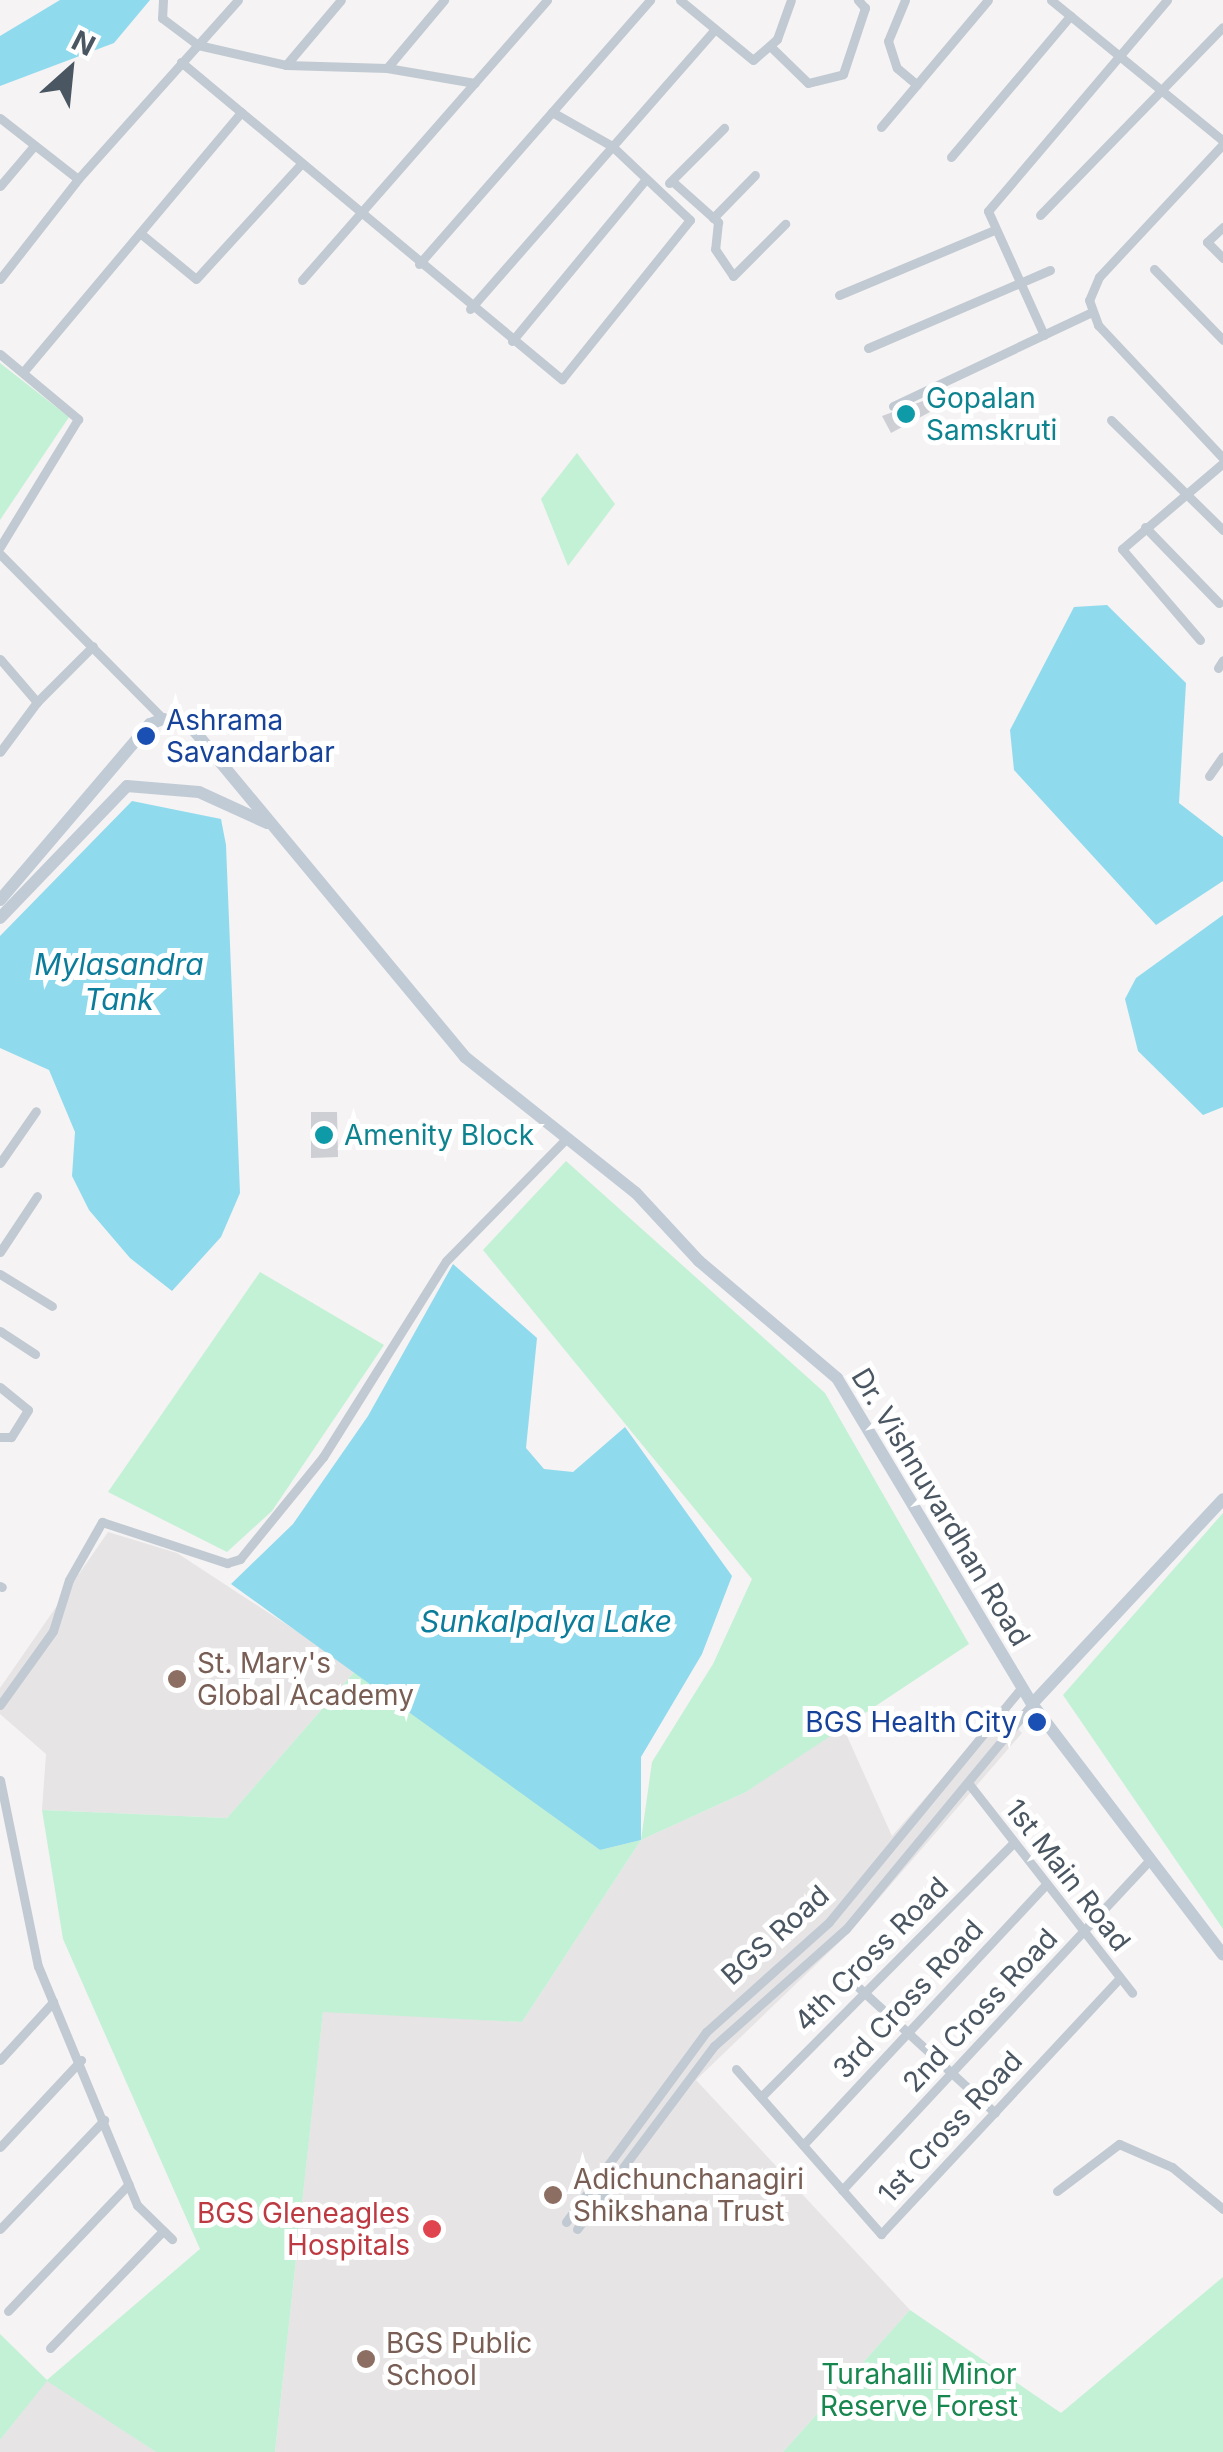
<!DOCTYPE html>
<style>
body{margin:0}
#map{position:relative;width:1223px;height:2452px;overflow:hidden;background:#f5f3f3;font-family:Inter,sans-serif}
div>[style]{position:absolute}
.education>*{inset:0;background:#e6e4e5}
.green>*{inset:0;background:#c3f1d5}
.water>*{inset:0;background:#90daee}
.building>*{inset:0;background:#cdcfd5}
.street>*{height:9px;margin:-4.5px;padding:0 4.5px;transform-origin:4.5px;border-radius:4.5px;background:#c1cad2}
.secondary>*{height:12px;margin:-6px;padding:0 6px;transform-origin:6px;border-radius:6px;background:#c1cbd6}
.dots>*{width:28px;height:28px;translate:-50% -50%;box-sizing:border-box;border:5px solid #fff;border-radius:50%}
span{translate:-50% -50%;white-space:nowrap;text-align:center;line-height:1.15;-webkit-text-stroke:10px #fff;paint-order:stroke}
.culture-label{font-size:28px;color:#0d838f}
.left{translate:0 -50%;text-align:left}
.transit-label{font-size:28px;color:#164399}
.right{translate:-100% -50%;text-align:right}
.street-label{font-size:28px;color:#4a5661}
.education-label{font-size:28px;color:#785e54}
.health-label{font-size:28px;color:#be3a42}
.park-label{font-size:28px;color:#17864f}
.water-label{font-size:30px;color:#0c7c9b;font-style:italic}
.north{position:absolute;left:20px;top:20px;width:100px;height:100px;-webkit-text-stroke:8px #fff;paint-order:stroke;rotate:27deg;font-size:28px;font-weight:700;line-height:40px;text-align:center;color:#4a5661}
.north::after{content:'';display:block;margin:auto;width:35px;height:45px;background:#4a5661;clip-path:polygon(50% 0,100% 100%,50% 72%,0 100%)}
</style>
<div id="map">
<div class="education">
<div style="clip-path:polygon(108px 1532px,177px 1553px,356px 1670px,227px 1818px,42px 1810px,46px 1754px,0 1714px,0 1688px)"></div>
<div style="clip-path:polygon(1001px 1711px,1022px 1733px,849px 1933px,696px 2080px,910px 2310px,783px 2452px,275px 2452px,323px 2011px,522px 2022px,641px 1840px,746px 1792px,842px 1725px,892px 1836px)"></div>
<div style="clip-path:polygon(47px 2380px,156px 2452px,0 2452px,0 2440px)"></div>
</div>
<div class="green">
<div style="clip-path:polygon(0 363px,69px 417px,0 520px)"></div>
<div style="clip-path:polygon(577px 453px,615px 504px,568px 566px,541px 499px)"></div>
<div style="clip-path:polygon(566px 1161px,825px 1393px,969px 1644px,746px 1792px,641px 1840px,522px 2022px,323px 2012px,275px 2452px,156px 2452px,47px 2381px,0 2440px,0 2334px,47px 2380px,200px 2249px,63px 1939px,42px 1810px,227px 1818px,356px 1670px,600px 1850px,641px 1840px,652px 1762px,713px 1664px,752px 1579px,483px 1250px)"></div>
<div style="clip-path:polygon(260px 1272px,384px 1345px,272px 1511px,227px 1552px,108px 1492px)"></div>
<div style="clip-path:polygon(1223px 1513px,1223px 1929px,1063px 1695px)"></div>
<div style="clip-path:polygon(1223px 2277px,1223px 2452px,783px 2452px,910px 2310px,1061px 2413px)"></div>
</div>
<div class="water">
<div style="clip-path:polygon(60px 0,150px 0,114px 43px,0 86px,0 36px)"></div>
<div style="clip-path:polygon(1107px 605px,1186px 683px,1179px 803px,1223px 837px,1223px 881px,1156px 925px,1014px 770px,1010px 730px,1074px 607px)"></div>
<div style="clip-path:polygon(132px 801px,221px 819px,226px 845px,240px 1193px,221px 1237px,172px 1291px,130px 1258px,89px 1210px,72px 1176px,75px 1132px,49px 1070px,0 1048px,0 936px)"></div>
<div style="clip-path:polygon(1223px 915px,1223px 1107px,1203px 1115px,1138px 1051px,1125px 999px,1136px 978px)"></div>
<div style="clip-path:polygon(453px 1264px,537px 1338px,526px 1448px,544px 1469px,573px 1472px,625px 1427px,732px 1576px,702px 1654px,641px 1757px,641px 1840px,600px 1850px,231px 1584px,293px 1524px,368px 1416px)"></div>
</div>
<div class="building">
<div style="clip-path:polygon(923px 401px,930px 412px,891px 433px,882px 416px)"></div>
<div style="clip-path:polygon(311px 1112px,337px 1112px,338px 1157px,311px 1158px)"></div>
</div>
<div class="street">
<div style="left:163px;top:0;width:18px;rotate:93deg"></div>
<div style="left:162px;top:18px;width:45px;rotate:36.9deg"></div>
<div style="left:198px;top:45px;width:90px;rotate:12.8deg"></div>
<div style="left:286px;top:65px;width:101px;rotate:1.7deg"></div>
<div style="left:387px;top:68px;width:89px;rotate:9.7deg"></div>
<div style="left:680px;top:0;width:94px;rotate:39.4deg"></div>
<div style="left:753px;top:60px;width:32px;rotate:-41deg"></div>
<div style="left:777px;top:39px;width:41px;rotate:-70.3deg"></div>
<div style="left:905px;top:0;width:44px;rotate:112.5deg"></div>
<div style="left:888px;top:41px;width:28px;rotate:72deg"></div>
<div style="left:897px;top:68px;width:26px;rotate:40deg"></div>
<div style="left:1051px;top:0;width:222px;rotate:39.3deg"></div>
<div style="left:770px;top:46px;width:53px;rotate:44.2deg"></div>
<div style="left:808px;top:83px;width:36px;rotate:-14deg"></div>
<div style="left:843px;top:74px;width:70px;rotate:-71.6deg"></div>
<div style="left:865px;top:8px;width:11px;rotate:-131deg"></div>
<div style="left:181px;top:62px;width:496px;rotate:39.8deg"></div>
<div style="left:562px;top:379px;width:204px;rotate:-51.2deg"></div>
<div style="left:690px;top:220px;width:108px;rotate:-136.5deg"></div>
<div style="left:612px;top:146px;width:69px;rotate:-150.5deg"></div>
<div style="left:286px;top:65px;width:85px;rotate:-49.8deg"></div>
<div style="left:387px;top:68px;width:89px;rotate:-50deg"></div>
<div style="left:0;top:118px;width:99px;rotate:38deg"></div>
<div style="left:78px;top:179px;width:240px;rotate:-48.2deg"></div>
<div style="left:881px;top:127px;width:166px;rotate:-49.9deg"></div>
<div style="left:1223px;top:144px;width:182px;rotate:133deg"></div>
<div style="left:1099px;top:277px;width:25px;rotate:113deg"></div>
<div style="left:1089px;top:300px;width:27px;rotate:70deg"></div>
<div style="left:1098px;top:325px;width:183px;rotate:46.8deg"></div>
<div style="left:951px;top:157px;width:185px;rotate:-49.8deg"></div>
<div style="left:672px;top:181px;width:62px;rotate:41.7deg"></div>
<div style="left:718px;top:222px;width:27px;rotate:96deg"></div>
<div style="left:715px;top:249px;width:32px;rotate:56deg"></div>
<div style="left:733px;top:276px;width:74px;rotate:-45deg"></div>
<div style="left:669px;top:183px;width:78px;rotate:-45deg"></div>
<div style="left:0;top:186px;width:51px;rotate:-49.8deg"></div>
<div style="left:1040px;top:215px;width:262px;rotate:-45.8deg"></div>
<div style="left:713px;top:218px;width:60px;rotate:-45.7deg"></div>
<div style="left:1223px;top:227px;width:22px;rotate:137deg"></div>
<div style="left:1207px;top:242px;width:23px;rotate:45deg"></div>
<div style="left:140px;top:233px;width:72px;rotate:39.4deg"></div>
<div style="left:196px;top:279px;width:157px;rotate:-47.6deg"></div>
<div style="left:419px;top:264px;width:351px;rotate:-48.8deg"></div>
<div style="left:1154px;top:269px;width:99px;rotate:45.8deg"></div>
<div style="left:0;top:279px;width:127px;rotate:-52deg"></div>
<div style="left:302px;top:280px;width:372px;rotate:-48.8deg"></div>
<div style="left:839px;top:295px;width:166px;rotate:-22.7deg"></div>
<div style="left:470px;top:309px;width:371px;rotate:-48.8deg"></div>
<div style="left:1044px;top:335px;width:136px;rotate:-114.3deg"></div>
<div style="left:988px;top:211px;width:277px;rotate:-49.7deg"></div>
<div style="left:512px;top:341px;width:210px;rotate:-50.4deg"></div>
<div style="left:868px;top:348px;width:198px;rotate:-23.2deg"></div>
<div style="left:0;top:354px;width:102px;rotate:39.8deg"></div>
<div style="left:78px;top:419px;width:150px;rotate:121.4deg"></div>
<div style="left:24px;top:371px;width:338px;rotate:-50deg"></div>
<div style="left:893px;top:406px;width:220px;rotate:-25.3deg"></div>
<div style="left:1111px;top:420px;width:157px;rotate:44.5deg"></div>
<div style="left:1145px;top:527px;width:106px;rotate:45.8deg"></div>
<div style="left:0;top:554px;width:232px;rotate:45.3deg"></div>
<div style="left:1200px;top:640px;width:120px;rotate:-130.6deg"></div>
<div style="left:1122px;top:549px;width:133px;rotate:-40.4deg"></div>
<div style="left:0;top:659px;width:57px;rotate:49.3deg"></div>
<div style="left:37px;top:702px;width:62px;rotate:126.5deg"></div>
<div style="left:1218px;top:668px;width:9px;rotate:-58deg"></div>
<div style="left:37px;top:702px;width:79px;rotate:-45deg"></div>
<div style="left:1209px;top:776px;width:24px;rotate:-55deg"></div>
<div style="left:0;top:1163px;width:63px;rotate:-55.3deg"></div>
<div style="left:0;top:1252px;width:67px;rotate:-56.5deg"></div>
<div style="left:0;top:1274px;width:61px;rotate:31.6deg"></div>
<div style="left:0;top:1331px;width:42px;rotate:33.3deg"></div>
<div style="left:0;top:1387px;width:36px;rotate:39deg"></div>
<div style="left:28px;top:1410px;width:32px;rotate:122deg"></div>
<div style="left:11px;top:1437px;width:11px;rotate:180deg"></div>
<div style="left:0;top:1586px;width:2px;rotate:27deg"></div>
<div style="left:0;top:1705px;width:91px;rotate:-54.4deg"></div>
<div style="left:53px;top:1631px;width:53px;rotate:-72.6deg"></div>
<div style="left:69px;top:1580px;width:67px;rotate:-60.4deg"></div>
<div style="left:102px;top:1522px;width:132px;rotate:18.2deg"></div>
<div style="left:227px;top:1563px;width:14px;rotate:-17deg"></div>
<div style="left:240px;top:1559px;width:132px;rotate:-50.9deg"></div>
<div style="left:323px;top:1457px;width:231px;rotate:-57.9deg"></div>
<div style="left:446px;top:1261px;width:168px;rotate:-45.5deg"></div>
<div style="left:0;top:1780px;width:190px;rotate:78.5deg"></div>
<div style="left:38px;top:1966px;width:259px;rotate:67.5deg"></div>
<div style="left:137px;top:2205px;width:49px;rotate:44.2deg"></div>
<div style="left:969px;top:1784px;width:265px;rotate:52deg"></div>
<div style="left:844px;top:1974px;width:205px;rotate:42.6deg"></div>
<div style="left:0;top:2060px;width:79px;rotate:-47.6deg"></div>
<div style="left:736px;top:2069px;width:220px;rotate:48.7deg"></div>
<div style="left:881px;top:2234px;width:350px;rotate:-47deg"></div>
<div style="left:761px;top:2097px;width:358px;rotate:-45.2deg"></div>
<div style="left:803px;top:2145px;width:357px;rotate:-47deg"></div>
<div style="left:0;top:2147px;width:119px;rotate:-47deg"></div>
<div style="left:842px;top:2190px;width:451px;rotate:-47deg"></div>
<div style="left:1057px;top:2191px;width:78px;rotate:-37.2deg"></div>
<div style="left:1119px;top:2144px;width:58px;rotate:23.5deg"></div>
<div style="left:1172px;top:2167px;width:66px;rotate:39.5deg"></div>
<div style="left:566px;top:2222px;width:236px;rotate:-53.6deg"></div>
<div style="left:706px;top:2032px;width:165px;rotate:-41.8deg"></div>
<div style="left:829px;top:1922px;width:303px;rotate:-50.6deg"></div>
<div style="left:0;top:2229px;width:151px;rotate:-46.3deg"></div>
<div style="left:577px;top:2229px;width:229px;rotate:-53.2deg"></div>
<div style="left:714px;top:2046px;width:176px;rotate:-41.6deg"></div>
<div style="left:846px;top:1929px;width:292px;rotate:-50.4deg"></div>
<div style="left:8px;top:2311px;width:175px;rotate:-46.4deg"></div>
<div style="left:50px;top:2348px;width:163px;rotate:-46deg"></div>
</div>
<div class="secondary">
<div style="left:0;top:900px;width:231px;rotate:-49.6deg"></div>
<div style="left:150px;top:724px;width:14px;rotate:-21deg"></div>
<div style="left:163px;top:719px;width:30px;rotate:17deg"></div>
<div style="left:192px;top:728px;width:428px;rotate:50.3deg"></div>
<div style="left:465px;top:1057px;width:218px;rotate:38.5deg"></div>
<div style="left:636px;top:1193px;width:93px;rotate:47.2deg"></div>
<div style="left:699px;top:1261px;width:181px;rotate:40.3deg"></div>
<div style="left:837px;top:1378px;width:380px;rotate:59.1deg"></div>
<div style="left:1032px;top:1704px;width:315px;rotate:52.7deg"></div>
<div style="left:0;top:918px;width:183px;rotate:-46.1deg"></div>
<div style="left:127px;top:786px;width:72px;rotate:4.8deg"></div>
<div style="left:199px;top:792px;width:75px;rotate:24.5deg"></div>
<div style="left:1032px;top:1704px;width:280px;rotate:-47deg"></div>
</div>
<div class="dots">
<div style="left:906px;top:414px;background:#0f9aa8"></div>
<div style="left:146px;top:736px;background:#1a4fb4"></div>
<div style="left:324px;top:1135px;background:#0f9aa8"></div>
<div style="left:177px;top:1679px;background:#8d6e63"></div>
<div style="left:1037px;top:1722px;background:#1a4fb4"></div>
<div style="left:553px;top:2195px;background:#8d6e63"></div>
<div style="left:432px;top:2229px;background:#e0444e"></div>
<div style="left:366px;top:2359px;background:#8d6e63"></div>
</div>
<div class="culture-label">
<span class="left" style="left:926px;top:414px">Gopalan<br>Samskruti</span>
<span class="left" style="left:344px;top:1135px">Amenity Block</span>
</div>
<div class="transit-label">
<span class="left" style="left:166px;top:736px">Ashrama<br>Savandarbar</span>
<span class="right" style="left:1017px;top:1722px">BGS Health City</span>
</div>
<div class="street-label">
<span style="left:941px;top:1507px;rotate:59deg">Dr. Vishnuvardhan Road</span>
<span style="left:1068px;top:1875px;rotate:52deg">1st Main Road</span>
<span style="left:775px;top:1935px;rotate:-42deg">BGS Road</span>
<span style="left:871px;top:1954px;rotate:-45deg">4th Cross Road</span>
<span style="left:908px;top:1999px;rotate:-47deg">3rd Cross Road</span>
<span style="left:980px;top:2010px;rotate:-47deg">2nd Cross Road</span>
<span style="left:950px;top:2127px;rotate:-47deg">1st Cross Road</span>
</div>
<div class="education-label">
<span class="left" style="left:197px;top:1679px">St. Mary's<br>Global Academy</span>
<span class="left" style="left:573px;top:2195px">Adichunchanagiri<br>Shikshana Trust</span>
<span class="left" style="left:386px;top:2359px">BGS Public<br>School</span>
</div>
<div class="health-label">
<span class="right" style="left:410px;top:2229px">BGS Gleneagles<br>Hospitals</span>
</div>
<div class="park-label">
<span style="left:919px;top:2390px">Turahalli Minor<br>Reserve Forest</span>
</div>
<div class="water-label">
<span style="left:119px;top:981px">Mylasandra<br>Tank</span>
<span style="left:546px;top:1621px">Sunkalpalya Lake</span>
</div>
<div class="north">N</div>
</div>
